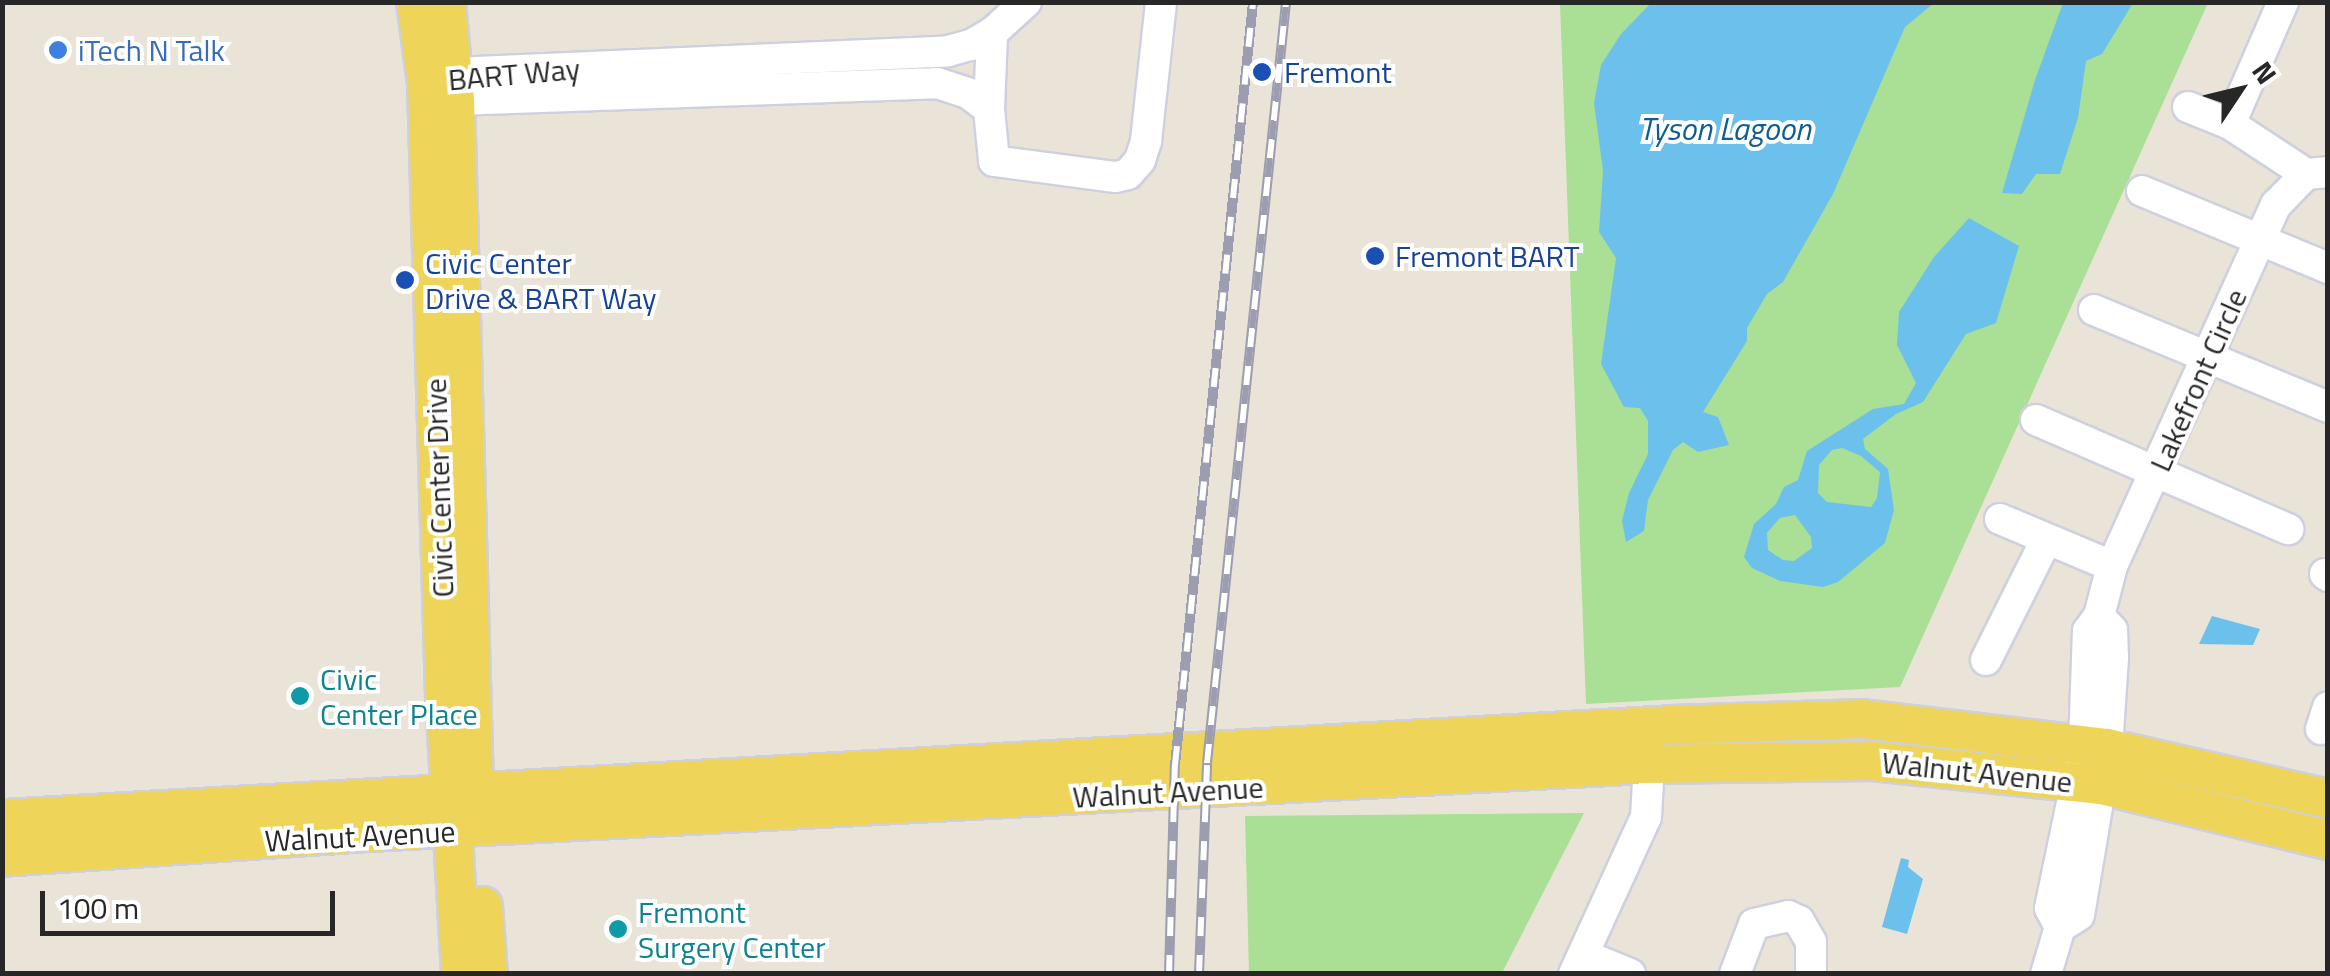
<!DOCTYPE html>
<style>
body{margin:0}
#map{position:relative;width:2330px;height:976px;overflow:hidden;background:#eae3d8;font-family:"Titillium Web",sans-serif}
div>[style]{position:absolute}
.green>*{inset:0;background:#a9e095}
.water>*{inset:0;background:#6bc1ec}
.roads{filter:drop-shadow(2px 0 #ced0e0) drop-shadow(-2px 0 #ced0e0) drop-shadow(0 2px #ced0e0) drop-shadow(0 -2px #ced0e0)}
.minor>*{height:30px;margin:-15px;padding:0 15px;transform-origin:15px;border-radius:15px;background:#fff}
.major>*{height:38px;margin:-19px;padding:0 19px;transform-origin:19px;border-radius:19px;background:#eed559}
.rail>*{height:10px;margin-top:-5px;transform-origin:0;background:repeating-linear-gradient(90deg,#fff 0 19px,#9c9db1 0 38px);box-sizing:border-box;border-block:2px solid #9c9db1}
.dots>*{width:28px;height:28px;translate:-50% -50%;box-sizing:border-box;border:5px solid #fff;border-radius:50%}
span{translate:-50% -50%;white-space:nowrap;text-align:center;line-height:1.15;-webkit-text-stroke:8px #fff;paint-order:stroke}
.shop-label{font-size:30px;color:#366cbe}
.left{translate:0 -50%;text-align:left}
.transit-label{font-size:30px;color:#164399}
.street-label{font-size:30px;color:#272727}
.culture-label{font-size:30px;color:#0d838f}
.water-label{font-size:32px;color:#0f5d93;font-style:italic}
.frame{position:absolute;inset:0;border:5px solid #272727;pointer-events:none}
.north{position:absolute;left:2190px;top:40px;width:100px;height:100px;-webkit-text-stroke:8px #fff;paint-order:stroke;rotate:55deg;font-size:28px;font-weight:700;line-height:40px;text-align:center;color:#272727}
.north::after{content:'';display:block;margin:auto;width:35px;height:45px;background:#272727;clip-path:polygon(50% 0,100% 100%,50% 72%,0 100%)}
.scale{position:absolute;left:40px;top:891px;width:295px;height:45px;box-sizing:border-box;border:5px solid #272727;border-top:0;padding-left:12px;font-size:30px;line-height:35px;white-space:nowrap;color:#272727;-webkit-text-stroke:8px #fff;paint-order:stroke}
</style>
<div id="map">
<div class="green">
<div style="clip-path:polygon(1560px 3px,2208px 3px,1900px 687px,1586px 704px)"></div>
<div style="clip-path:polygon(1584px 813px,1502px 973px,1249px 973px,1245px 816px)"></div>
</div>
<div class="water">
<div style="clip-path:polygon(1651px 3px,1934px 3px,1905px 27px,1833px 194px,1783px 282px,1767px 294px,1747px 328px,1747px 341px,1703px 412px,1718px 417px,1729px 445px,1698px 452px,1683px 442px,1673px 450px,1648px 500px,1644px 531px,1626px 542px,1622px 521px,1629px 493px,1648px 454px,1648px 421px,1640px 408px,1624px 407px,1601px 364px,1616px 258px,1599px 232px,1603px 171px,1594px 103px,1601px 65px,1621px 34px)"></div>
<div style="clip-path:polygon(2063px 3px,2133px 3px,2102px 54px,2086px 61px,2078px 118px,2060px 174px,2036px 174px,2022px 194px,2002px 193px,2035px 80px)"></div>
<div style="clip-path:polygon(evenodd,1969px 218px,2019px 246px,1996px 323px,1966px 334px,1923px 402px,1896px 414px,1863px 439px,1865px 449px,1888px 469px,1894px 510px,1885px 543px,1838px 582px,1823px 587px,1780px 581px,1752px 568px,1744px 557px,1754px 524px,1776px 504px,1784px 487px,1798px 480px,1807px 451px,1873px 409px,1904px 404px,1916px 383px,1897px 345px,1899px 312px,1934px 257px,1969px 218px,1842px 448px,1861px 456px,1880px 472px,1877px 498px,1871px 507px,1827px 502px,1818px 493px,1819px 465px,1832px 450px,1842px 448px,1969px 218px,1795px 515px,1811px 537px,1812px 548px,1794px 561px,1783px 560px,1768px 550px,1767px 533px,1780px 518px,1795px 515px)"></div>
<div style="clip-path:polygon(2212px 616px,2260px 629px,2253px 645px,2199px 644px)"></div>
<div style="clip-path:polygon(1901px 858px,1909px 860px,1908px 867px,1923px 879px,1907px 934px,1882px 927px)"></div>
</div>
<div class="roads">
<div class="minor">
<div style="left:432px;top:81px;width:22px;rotate:-21deg"></div>
<div style="left:453px;top:73px;width:495px;rotate:-2.5deg"></div>
<div style="left:948px;top:51px;width:24px;rotate:-15deg"></div>
<div style="left:971px;top:45px;width:24px;rotate:-30deg"></div>
<div style="left:992px;top:33px;width:46px;rotate:-42.4deg"></div>
<div style="left:438px;top:90px;width:20px;rotate:30deg"></div>
<div style="left:455px;top:100px;width:482px;rotate:-2deg"></div>
<div style="left:937px;top:83px;width:33px;rotate:18deg"></div>
<div style="left:968px;top:93px;width:26px;rotate:37deg"></div>
<div style="left:989px;top:109px;width:52px;rotate:84.5deg"></div>
<div style="left:994px;top:161px;width:123px;rotate:7.5deg"></div>
<div style="left:1116px;top:177px;width:12px;rotate:-14deg"></div>
<div style="left:1128px;top:174px;width:18px;rotate:-49deg"></div>
<div style="left:1140px;top:160px;width:20px;rotate:-72deg"></div>
<div style="left:1146px;top:141px;width:140px;rotate:-83.8deg"></div>
<div style="left:2188px;top:107px;width:45px;rotate:22deg"></div>
<div style="left:2230px;top:124px;width:91px;rotate:33.3deg"></div>
<div style="left:989px;top:109px;width:76px;rotate:-87.7deg"></div>
<div style="left:2230px;top:124px;width:133px;rotate:-66.5deg"></div>
<div style="left:2142px;top:191px;width:201px;rotate:22.5deg"></div>
<div style="left:2094px;top:310px;width:253px;rotate:22.5deg"></div>
<div style="left:2036px;top:420px;width:275px;rotate:23.4deg"></div>
<div style="left:2000px;top:519px;width:121px;rotate:22.8deg"></div>
<div style="left:2325px;top:574px;width:4px;rotate:34deg"></div>
<div style="left:1986px;top:660px;width:134px;rotate:-63.4deg"></div>
<div style="left:2321px;top:729px;width:23px;rotate:-72deg"></div>
<div style="left:2060px;top:927px;width:22px;rotate:-32deg"></div>
<div style="left:2079px;top:915px;width:169px;rotate:-80.5deg"></div>
<div style="left:2107px;top:748px;width:90px;rotate:-86.2deg"></div>
<div style="left:2113px;top:658px;width:28px;rotate:-92deg"></div>
<div style="left:2112px;top:630px;width:19px;rotate:-133deg"></div>
<div style="left:1584px;top:955px;width:50px;rotate:22.4deg"></div>
<div style="left:1574px;top:974px;width:173px;rotate:-65.4deg"></div>
<div style="left:1646px;top:817px;width:53px;rotate:-86.8deg"></div>
<div style="left:1735px;top:974px;width:53px;rotate:-69.2deg"></div>
<div style="left:1754px;top:924px;width:35px;rotate:-13deg"></div>
<div style="left:1788px;top:916px;width:12px;rotate:24deg"></div>
<div style="left:1799px;top:921px;width:24px;rotate:60deg"></div>
<div style="left:1811px;top:942px;width:32px;rotate:90deg"></div>
<div style="left:2046px;top:974px;width:49px;rotate:-73.4deg"></div>
<div style="left:2060px;top:927px;width:21px;rotate:-118deg"></div>
<div style="left:2050px;top:908px;width:167px;rotate:-78.2deg"></div>
<div style="left:2084px;top:745px;width:114px;rotate:-88deg"></div>
<div style="left:2088px;top:631px;width:19px;rotate:-54deg"></div>
<div style="left:2099px;top:616px;width:52px;rotate:-75.4deg"></div>
<div style="left:2112px;top:566px;width:397px;rotate:-65.6deg"></div>
<div style="left:2276px;top:205px;width:43px;rotate:-45.9deg"></div>
<div style="left:2306px;top:174px;width:22px;rotate:-5deg"></div>
</div>
<div class="major">
<div style="left:416px;top:2px;width:82px;rotate:82.3deg"></div>
<div style="left:427px;top:83px;width:613px;rotate:88.32deg"></div>
<div style="left:445px;top:696px;width:278px;rotate:86.7deg"></div>
<div style="left:446px;top:2px;width:98px;rotate:84.8deg"></div>
<div style="left:455px;top:100px;width:687px;rotate:88.42deg"></div>
<div style="left:2px;top:819px;width:1672px;rotate:-3.22deg"></div>
<div style="left:1671px;top:725px;width:192px;rotate:-1.8deg"></div>
<div style="left:1863px;top:719px;width:246px;rotate:6.8deg"></div>
<div style="left:2107px;top:748px;width:227px;rotate:13deg"></div>
<div style="left:2px;top:857px;width:371px;rotate:-3.9deg"></div>
<div style="left:372px;top:832px;width:1279px;rotate:-3.05deg"></div>
<div style="left:1649px;top:764px;width:223px;rotate:-0.8deg"></div>
<div style="left:1872px;top:761px;width:231px;rotate:6deg"></div>
<div style="left:2102px;top:785px;width:233px;rotate:13.7deg"></div>
<div style="left:483px;top:906px;width:68px;rotate:85.8deg"></div>
</div>
</div>
<div class="rail">
<div style="left:1169px;top:974px;width:209px;rotate:-88.4deg"></div>
<div style="left:1175px;top:765px;width:767px;rotate:-84.16deg"></div>
<div style="left:1199px;top:974px;width:211px;rotate:-87.8deg"></div>
<div style="left:1207px;top:763px;width:765px;rotate:-84.07deg"></div>
</div>
<div class="dots">
<div style="left:58px;top:50px;background:#3f7fe0"></div>
<div style="left:1262px;top:72px;background:#1a4fb4"></div>
<div style="left:1375px;top:256px;background:#1a4fb4"></div>
<div style="left:405px;top:280px;background:#1a4fb4"></div>
<div style="left:300px;top:696px;background:#0f9aa8"></div>
<div style="left:618px;top:929px;background:#0f9aa8"></div>
</div>
<div class="shop-label">
<span class="left" style="left:78px;top:50px">iTech N Talk</span>
</div>
<div class="transit-label">
<span class="left" style="left:1284px;top:72px">Fremont</span>
<span class="left" style="left:1395px;top:256px">Fremont BART</span>
<span class="left" style="left:425px;top:280px">Civic Center<br>Drive &amp; BART Way</span>
</div>
<div class="street-label">
<span style="left:514px;top:74px;rotate:-5deg">BART Way</span>
<span style="left:2198px;top:380px;rotate:-66deg">Lakefront Circle</span>
<span style="left:439px;top:488px;rotate:-92deg">Civic Center Drive</span>
<span style="left:1977px;top:772px;rotate:6deg">Walnut Avenue</span>
<span style="left:1168px;top:792px;rotate:-3deg">Walnut Avenue</span>
<span style="left:360px;top:836px;rotate:-3deg">Walnut Avenue</span>
</div>
<div class="culture-label">
<span class="left" style="left:320px;top:696px">Civic<br>Center Place</span>
<span class="left" style="left:638px;top:929px">Fremont<br>Surgery Center</span>
</div>
<div class="water-label">
<span style="left:1725px;top:128px">Tyson Lagoon</span>
</div>
<div class="frame"></div>
<div class="north">N</div>
<div class="scale">100 m</div>
</div>
